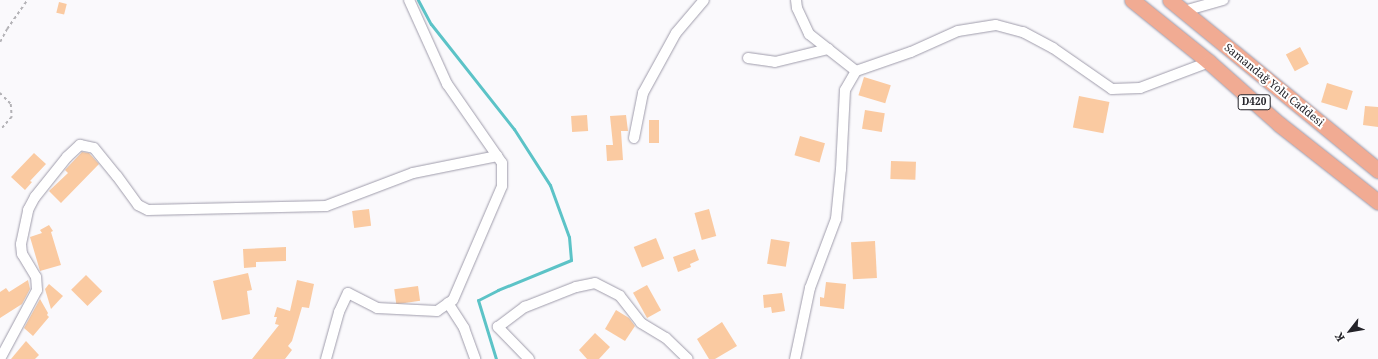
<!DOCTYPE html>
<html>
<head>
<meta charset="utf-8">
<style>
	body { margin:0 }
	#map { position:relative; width:1378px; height:359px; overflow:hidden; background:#faf9fc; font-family:"Noto Serif",serif }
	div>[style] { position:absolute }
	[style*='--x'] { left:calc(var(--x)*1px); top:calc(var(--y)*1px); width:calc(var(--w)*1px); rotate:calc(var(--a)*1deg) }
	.stream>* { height:3px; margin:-1.5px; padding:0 1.5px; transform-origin:1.5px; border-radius:1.5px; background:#5cc3c7 }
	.building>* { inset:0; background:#facaa1; transform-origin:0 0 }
	.path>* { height:1.5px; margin-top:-0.75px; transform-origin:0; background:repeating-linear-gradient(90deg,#b3b2b6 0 3px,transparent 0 6px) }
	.roads { filter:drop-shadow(0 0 1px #9f9cab) drop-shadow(0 0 1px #9f9cab) }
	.minor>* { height:10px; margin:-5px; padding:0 5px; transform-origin:5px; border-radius:5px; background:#fff }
	.highway>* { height:15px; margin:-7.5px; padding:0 7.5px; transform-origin:7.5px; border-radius:7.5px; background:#f1ab93 }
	span { translate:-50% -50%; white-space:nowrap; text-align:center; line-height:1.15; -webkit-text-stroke:4px #fff; paint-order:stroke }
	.shield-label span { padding:1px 3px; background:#fff; border:1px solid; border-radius:3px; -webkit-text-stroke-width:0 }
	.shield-label { font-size:10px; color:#242329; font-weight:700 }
	.street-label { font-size:11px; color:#242329 }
	.north { position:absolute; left:1330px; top:311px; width:40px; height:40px; -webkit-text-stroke:3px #fff; paint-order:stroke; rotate:239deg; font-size:11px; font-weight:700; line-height:16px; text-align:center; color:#242329 }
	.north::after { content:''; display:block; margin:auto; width:14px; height:18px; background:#242329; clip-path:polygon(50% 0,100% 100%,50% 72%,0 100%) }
</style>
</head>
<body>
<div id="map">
	<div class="stream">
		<i style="--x:418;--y:0;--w:27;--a:62"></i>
		<i style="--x:431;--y:24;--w:134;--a:51.7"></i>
		<i style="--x:514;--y:129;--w:67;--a:57.3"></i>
		<i style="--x:550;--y:185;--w:55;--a:69.9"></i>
		<i style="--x:569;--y:237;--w:23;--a:85"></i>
		<i style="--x:571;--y:260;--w:79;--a:157.7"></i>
		<i style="--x:498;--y:290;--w:22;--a:153"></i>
		<i style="--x:478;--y:300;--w:62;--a:73"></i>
	</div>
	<div class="building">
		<i style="left:59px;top:2px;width:8px;height:11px;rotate:14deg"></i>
		<i style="left:1300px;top:47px;width:19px;height:16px;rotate:62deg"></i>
		<i style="left:864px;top:77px;width:28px;height:19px;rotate:17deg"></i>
		<i style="left:1327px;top:83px;width:27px;height:20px;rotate:17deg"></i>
		<i style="left:1079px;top:96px;width:31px;height:32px;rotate:11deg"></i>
		<i style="clip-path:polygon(1365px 106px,1378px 107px,1378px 127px,1363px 125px)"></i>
		<i style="left:865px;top:110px;width:20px;height:19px;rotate:9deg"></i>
		<i style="left:587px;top:115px;width:16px;height:16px;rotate:86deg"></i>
		<i style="clip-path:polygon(626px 115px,628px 131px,621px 131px,623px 160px,607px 161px,606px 145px,613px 145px,610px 116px)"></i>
		<i style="left:649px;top:120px;width:10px;height:23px"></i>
		<i style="left:800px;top:136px;width:26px;height:20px;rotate:16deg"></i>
		<i style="clip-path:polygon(82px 152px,89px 153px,99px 164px,61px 203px,49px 191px,68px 173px,65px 170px)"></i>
		<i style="clip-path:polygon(34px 153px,46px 164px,30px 181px,32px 182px,25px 190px,11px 177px)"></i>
		<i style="left:891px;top:161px;width:25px;height:18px;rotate:2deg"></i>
		<i style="left:369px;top:209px;width:17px;height:17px;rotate:83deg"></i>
		<i style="left:709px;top:209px;width:28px;height:15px;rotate:75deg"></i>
		<i style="clip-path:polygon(49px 225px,53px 231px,51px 232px,61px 265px,40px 271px,30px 237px,42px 233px,40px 230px)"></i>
		<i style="left:656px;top:238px;width:22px;height:24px;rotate:68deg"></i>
		<i style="left:771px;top:239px;width:19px;height:25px;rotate:9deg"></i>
		<i style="left:875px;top:241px;width:37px;height:24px;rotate:87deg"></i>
		<i style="clip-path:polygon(286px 247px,286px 261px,256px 262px,256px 267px,244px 268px,243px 249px)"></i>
		<i style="clip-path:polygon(695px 249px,699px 260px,690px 264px,691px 267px,678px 272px,673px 257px)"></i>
		<i style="clip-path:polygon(248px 273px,252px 290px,247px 291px,250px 314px,222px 320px,213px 281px)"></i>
		<i style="left:86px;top:275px;width:23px;height:21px;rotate:45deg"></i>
		<i style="clip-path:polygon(28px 280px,30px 289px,22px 304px,0 318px,0 292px,6px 288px,9px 292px)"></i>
		<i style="clip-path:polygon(297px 280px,314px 284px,309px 308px,302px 307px,292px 341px,288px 346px,292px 350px,285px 359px,252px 359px,279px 325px,275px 324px,277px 317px,274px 317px,277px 307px,290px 311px)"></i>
		<i style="clip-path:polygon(826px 282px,846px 284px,844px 309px,820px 306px,820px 297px,824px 298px)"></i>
		<i style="clip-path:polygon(49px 284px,63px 296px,51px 309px,45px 289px)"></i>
		<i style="left:647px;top:285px;width:29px;height:16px;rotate:61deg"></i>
		<i style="left:418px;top:286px;width:15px;height:24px;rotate:82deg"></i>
		<i style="clip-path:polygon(782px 293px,785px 311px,772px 313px,771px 307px,764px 308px,763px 295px)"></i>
		<i style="clip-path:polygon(40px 299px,48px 313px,47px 315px,49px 317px,33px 336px,24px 328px)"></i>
		<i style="clip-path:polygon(616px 310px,629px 318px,635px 326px,625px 341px,605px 329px)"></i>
		<i style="clip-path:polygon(722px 322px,737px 346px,715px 359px,709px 359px,697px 339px)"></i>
		<i style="clip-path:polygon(595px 333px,610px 347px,599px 359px,587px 359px,579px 350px)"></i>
		<i style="clip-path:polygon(26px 341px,39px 355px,35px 359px,11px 359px)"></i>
	</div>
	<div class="path">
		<i style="--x:0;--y:42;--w:15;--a:-62"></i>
		<i style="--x:7;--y:29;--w:35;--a:-55"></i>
		<i style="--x:0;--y:93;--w:16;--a:45"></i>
		<i style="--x:11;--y:104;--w:13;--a:86"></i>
		<i style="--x:12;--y:117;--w:18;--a:131"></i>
	</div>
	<div class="roads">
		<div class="minor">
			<i style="--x:796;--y:0;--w:8;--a:83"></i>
			<i style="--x:797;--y:8;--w:29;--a:65"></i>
			<i style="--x:809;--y:34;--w:60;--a:38.2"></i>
			<i style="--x:1184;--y:11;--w:41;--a:-15.8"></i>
			<i style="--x:748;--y:58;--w:27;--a:8"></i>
			<i style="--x:775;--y:62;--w:55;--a:-13.8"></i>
			<i style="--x:634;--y:138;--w:46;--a:-78.7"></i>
			<i style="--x:643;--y:93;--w:68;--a:-61.2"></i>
			<i style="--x:676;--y:33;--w:43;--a:-49.7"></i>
			<i style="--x:448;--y:303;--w:30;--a:57"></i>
			<i style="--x:464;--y:328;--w:33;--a:70"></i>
			<i style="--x:0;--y:359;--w:78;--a:-61.8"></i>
			<i style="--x:37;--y:290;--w:13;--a:-94"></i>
			<i style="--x:36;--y:277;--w:27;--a:-121"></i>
			<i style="--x:22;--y:254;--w:10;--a:-96"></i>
			<i style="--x:21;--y:244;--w:35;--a:-78"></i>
			<i style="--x:28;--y:210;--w:15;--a:-62"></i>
			<i style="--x:35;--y:197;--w:51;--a:-51.3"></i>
			<i style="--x:67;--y:157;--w:18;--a:-43"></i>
			<i style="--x:80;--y:145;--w:14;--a:12"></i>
			<i style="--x:94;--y:148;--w:36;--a:51"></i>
			<i style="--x:117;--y:176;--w:36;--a:54"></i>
			<i style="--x:138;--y:205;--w:11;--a:27"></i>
			<i style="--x:148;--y:210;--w:178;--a:-1.3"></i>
			<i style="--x:326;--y:206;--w:93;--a:-20.8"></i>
			<i style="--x:413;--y:173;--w:86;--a:-11.4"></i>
			<i style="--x:326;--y:359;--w:49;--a:-74.5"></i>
			<i style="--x:339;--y:312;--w:21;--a:-65"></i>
			<i style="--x:348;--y:293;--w:33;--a:27"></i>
			<i style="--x:377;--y:308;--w:60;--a:2.9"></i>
			<i style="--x:437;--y:311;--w:19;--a:-35"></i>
			<i style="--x:453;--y:300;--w:124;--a:-66.7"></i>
			<i style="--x:502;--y:186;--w:23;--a:-90"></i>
			<i style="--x:502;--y:163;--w:96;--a:-124.8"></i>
			<i style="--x:447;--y:84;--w:92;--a:-114.3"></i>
			<i style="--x:529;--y:359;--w:45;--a:-134.1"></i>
			<i style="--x:498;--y:327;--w:34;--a:-37"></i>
			<i style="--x:525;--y:307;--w:55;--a:-21.4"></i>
			<i style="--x:576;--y:287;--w:19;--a:-12"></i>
			<i style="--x:595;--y:283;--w:28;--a:27"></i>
			<i style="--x:620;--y:296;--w:34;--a:52"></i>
			<i style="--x:641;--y:323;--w:29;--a:31"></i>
			<i style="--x:666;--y:338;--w:30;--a:44"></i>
			<i style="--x:795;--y:359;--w:73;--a:-78.1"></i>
			<i style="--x:810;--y:288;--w:74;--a:-69.4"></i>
			<i style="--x:836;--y:219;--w:50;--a:-84.3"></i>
			<i style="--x:841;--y:169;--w:79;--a:-87.1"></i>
			<i style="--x:845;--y:90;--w:22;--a:-60"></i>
			<i style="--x:856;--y:71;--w:58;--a:-19.1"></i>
			<i style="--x:911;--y:52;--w:51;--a:-24.1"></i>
			<i style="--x:958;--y:31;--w:38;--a:-9"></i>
			<i style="--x:996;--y:25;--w:28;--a:15"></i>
			<i style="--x:1023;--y:32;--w:34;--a:28"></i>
			<i style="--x:1053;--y:48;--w:72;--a:34.8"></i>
			<i style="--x:1112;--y:89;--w:28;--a:-2"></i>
			<i style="--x:1140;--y:88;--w:74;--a:-20.6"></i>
		</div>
		<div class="highway">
			<i style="--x:1132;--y:0;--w:99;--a:38.8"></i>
			<i style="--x:1209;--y:62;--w:94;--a:41.5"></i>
			<i style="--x:1279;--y:124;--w:126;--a:38.2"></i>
			<i style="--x:1170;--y:0;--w:269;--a:39.3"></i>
		</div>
	</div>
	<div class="shield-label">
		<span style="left:1254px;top:102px">D420</span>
	</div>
	<div class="street-label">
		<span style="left:1274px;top:85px;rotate:39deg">Samandağ Yolu Caddesi</span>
	</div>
	<div class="north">K</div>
</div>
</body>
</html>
